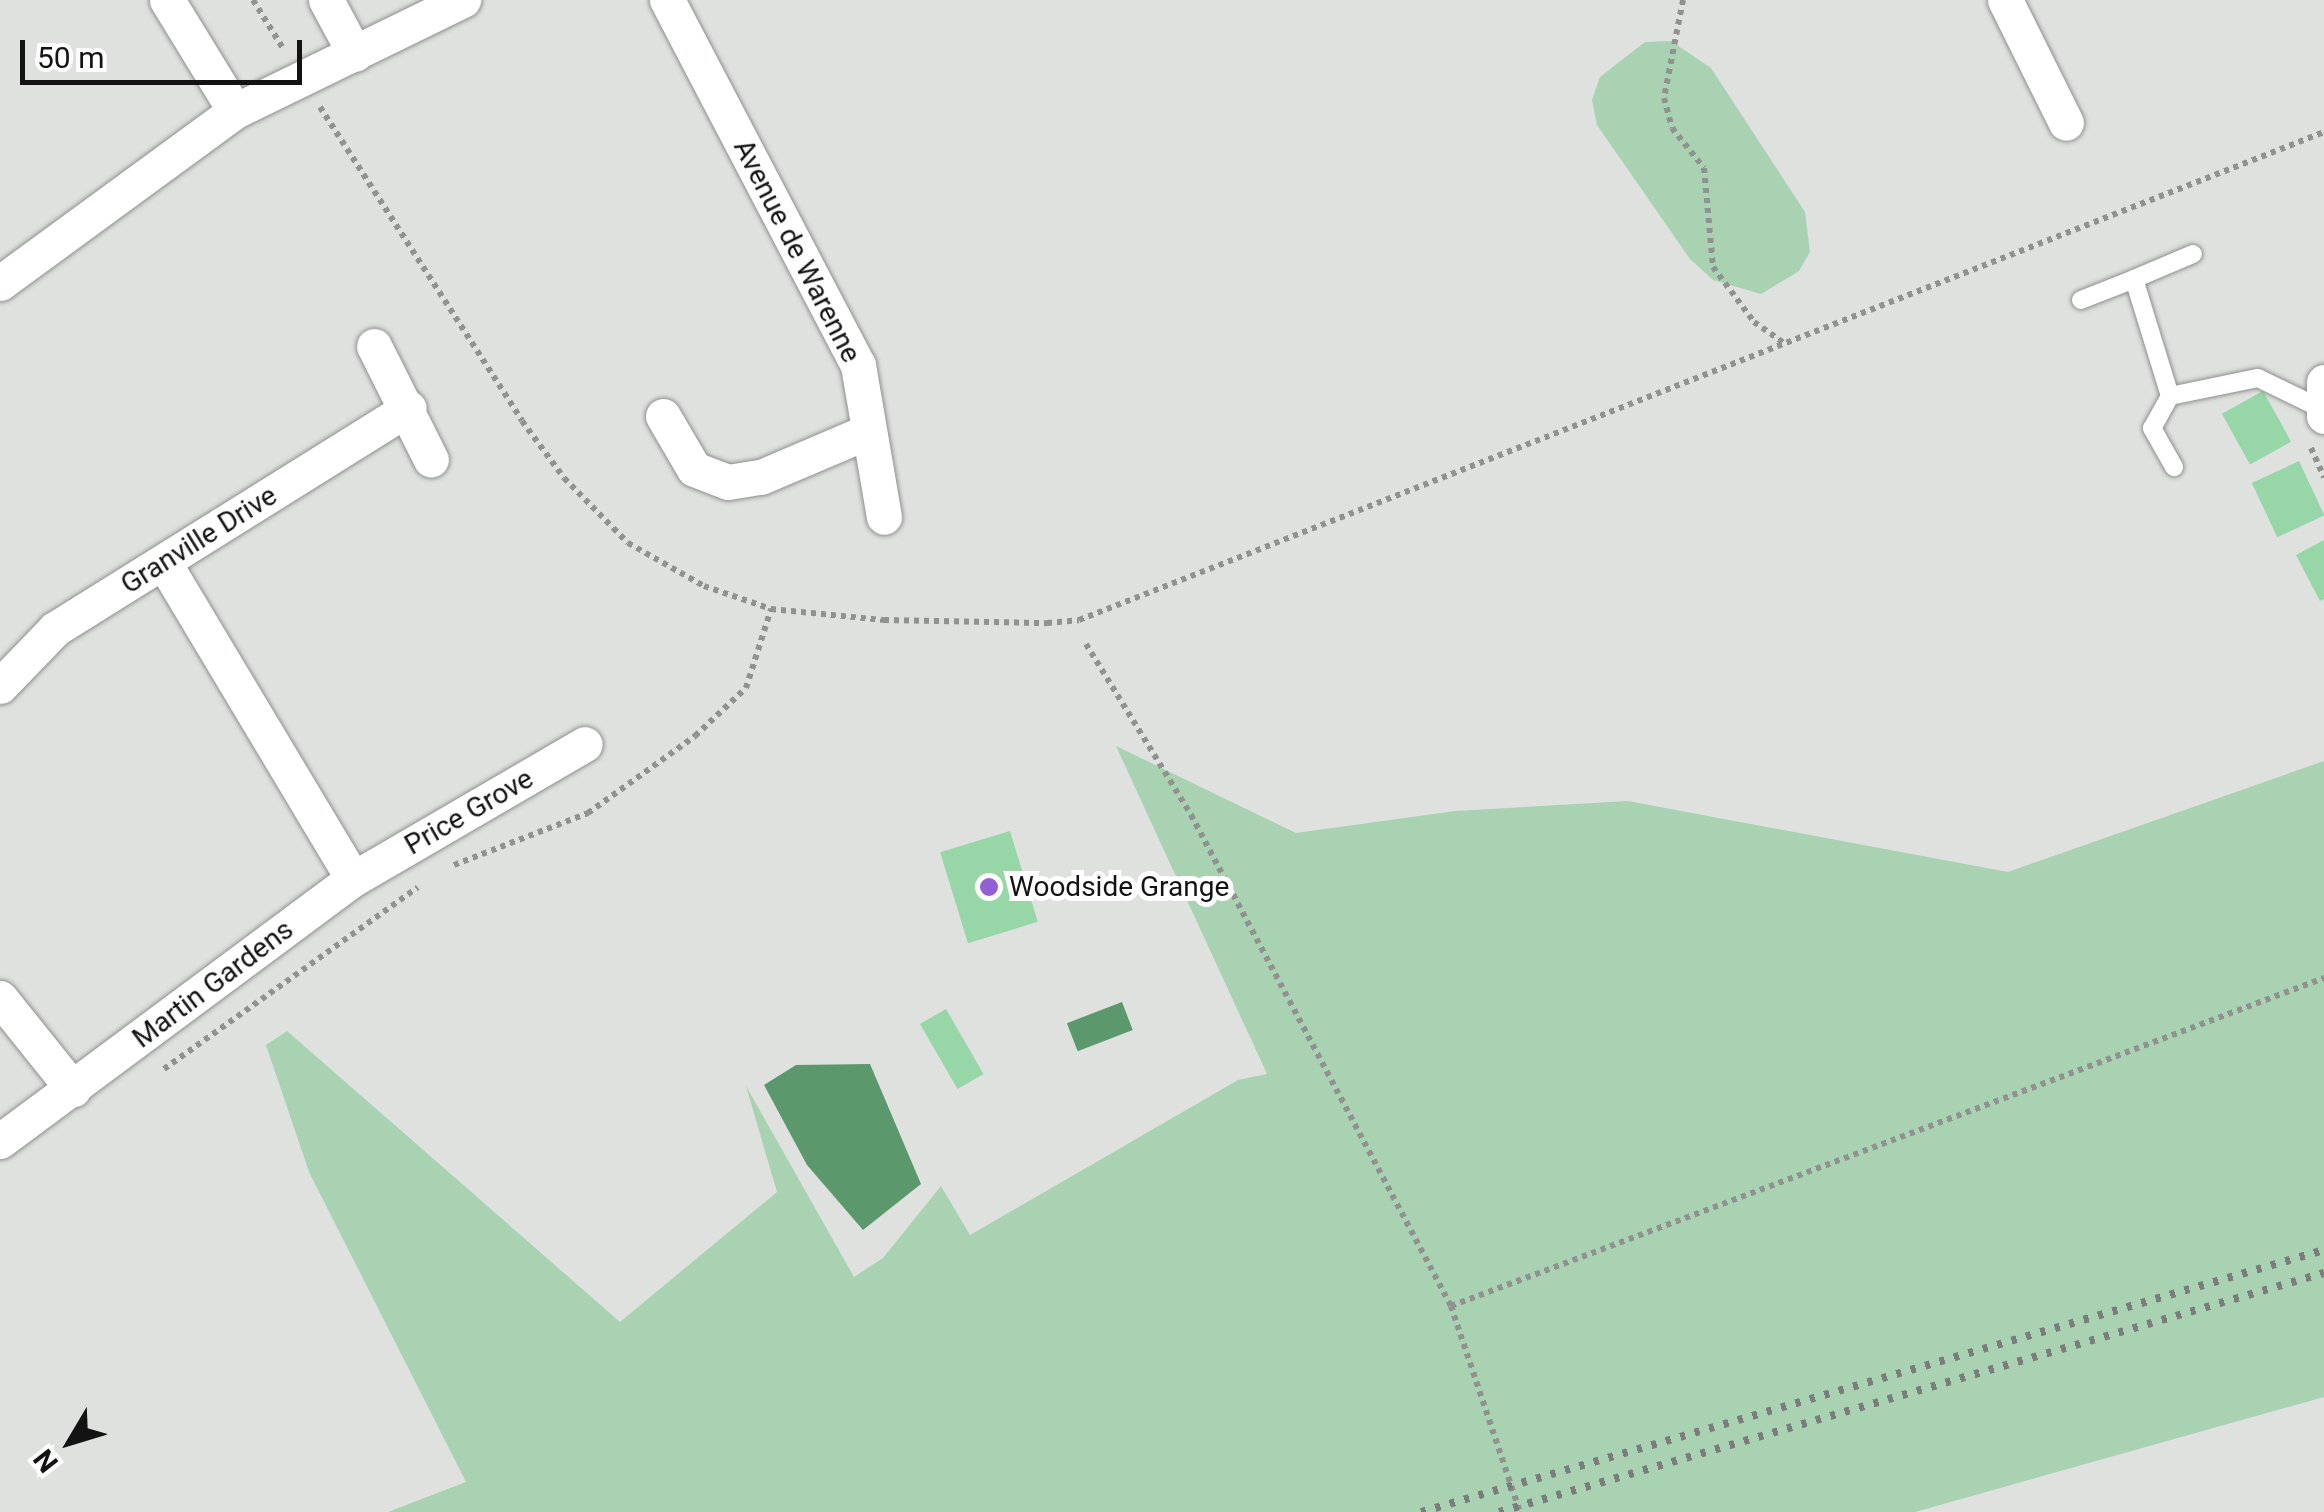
<!DOCTYPE html>
<html>
<head>
<meta charset="utf-8">
<style>
	body { margin:0 }
	#map { position:relative; width:2324px; height:1512px; overflow:hidden; background:#dee1de; font-family:Roboto,sans-serif }
	div>[style] { position:absolute }
	[style*='--x'] { left:calc(var(--x)*1px); top:calc(var(--y)*1px); width:calc(var(--w)*1px); rotate:calc(var(--a)*1deg) }
	.green>* { inset:0; background:#a8d2b2 }
	.water>* { inset:0; background:#5b996d; transform-origin:0 0 }
	.building>* { inset:0; background:#96d6a7; transform-origin:0 0 }
	.path>* { height:6px; margin-top:-3px; transform-origin:0; background:repeating-linear-gradient(90deg,#909290 0 5px,transparent 0 10px) }
	.roads { filter:drop-shadow(0 0 2px #8e908e) drop-shadow(0 0 2px #8e908e) }
	.lane>* { height:18px; margin:-9px; padding:0 9px; transform-origin:9px; border-radius:9px; background:#fff }
	.street>* { height:35px; margin:-17.5px; padding:0 17.5px; transform-origin:17.5px; border-radius:17.5px; background:#fff }
	.rail>* { height:8px; margin-top:-4px; transform-origin:0; background:repeating-linear-gradient(90deg,#7b7d7b 0 5px,transparent 0 15px) }
	.dots>* { width:28px; height:28px; translate:-50% -50%; box-sizing:border-box; border:5px solid #fff; border-radius:50% }
	span { translate:-50% -50%; white-space:nowrap; text-align:center; line-height:1.15; -webkit-text-stroke:10px #fff; paint-order:stroke }
	.street-label { font-size:28px; color:#121312 }
	.poi-label { font-size:28px; color:#121312 }
	.left { translate:0 -50%; text-align:left }
	.north { position:absolute; left:20px; top:1392px; width:100px; height:100px; -webkit-text-stroke:8px #fff; paint-order:stroke; rotate:232deg; font-size:28px; font-weight:700; line-height:40px; text-align:center; color:#121312 }
	.north::after { content:''; display:block; margin:auto; width:35px; height:45px; background:#121312; clip-path:polygon(50% 0,100% 100%,50% 72%,0 100%) }
	.scale { position:absolute; left:20px; top:40px; width:282px; height:45px; box-sizing:border-box; border:5px solid #121312; border-top:0; padding-left:12px; font-size:30px; line-height:35px; white-space:nowrap; color:#121312; -webkit-text-stroke:8px #fff; paint-order:stroke }
</style>
</head>
<body>
<div id="map">
	<div class="green">
		<i style="clip-path:polygon(1671px 41px,1711px 68px,1805px 212px,1810px 252px,1799px 271px,1761px 294px,1713px 280px,1690px 259px,1597px 125px,1592px 100px,1600px 77px,1645px 42px)"></i>
		<i style="clip-path:polygon(1116px 746px,1296px 833px,1455px 811px,1628px 801px,2008px 872px,2324px 761px,2324px 1397px,1915px 1512px,388px 1512px,466px 1482px,309px 1172px,266px 1045px,287px 1031px,620px 1322px,777px 1192px,746px 1086px,854px 1277px,883px 1258px,941px 1186px,970px 1235px,1238px 1080px,1267px 1074px)"></i>
	</div>
	<div class="water">
		<i style="left:1122px;top:1002px;width:30px;height:59px;rotate:69deg"></i>
		<i style="clip-path:polygon(870px 1064px,921px 1184px,863px 1230px,807px 1165px,764px 1085px,796px 1065px)"></i>
	</div>
	<div class="building">
		<i style="left:2263px;top:391px;width:58px;height:47px;rotate:61deg"></i>
		<i style="left:2299px;top:461px;width:60px;height:52px;rotate:65deg"></i>
		<i style="clip-path:polygon(2324px 540px,2324px 599px,2320px 601px,2296px 555px)"></i>
		<i style="left:1010px;top:831px;width:95px;height:73px;rotate:73deg"></i>
		<i style="left:946px;top:1009px;width:75px;height:30px;rotate:60deg"></i>
	</div>
	<div class="path">
		<i style="--x:253;--y:0;--w:59;--a:58.2"></i>
		<i style="--x:1683;--y:0;--w:100;--a:101"></i>
		<i style="--x:1664;--y:98;--w:31;--a:75"></i>
		<i style="--x:1672;--y:128;--w:51;--a:51.3"></i>
		<i style="--x:1704;--y:168;--w:99;--a:84.8"></i>
		<i style="--x:1713;--y:267;--w:69;--a:53.3"></i>
		<i style="--x:1754;--y:322;--w:37;--a:35"></i>
		<i style="--x:320;--y:107;--w:373;--a:57.2"></i>
		<i style="--x:522;--y:421;--w:71;--a:53.6"></i>
		<i style="--x:564;--y:478;--w:91;--a:45.4"></i>
		<i style="--x:628;--y:543;--w:87;--a:29.5"></i>
		<i style="--x:704;--y:586;--w:71;--a:18.9"></i>
		<i style="--x:771;--y:609;--w:114;--a:5.6"></i>
		<i style="--x:884;--y:620;--w:163;--a:1.1"></i>
		<i style="--x:1047;--y:623;--w:32;--a:-5"></i>
		<i style="--x:1079;--y:620;--w:1337;--a:-21.4"></i>
		<i style="--x:2311;--y:448;--w:32;--a:66"></i>
		<i style="--x:1086;--y:644;--w:201;--a:58.4"></i>
		<i style="--x:1191;--y:815;--w:556;--a:62.1"></i>
		<i style="--x:1451;--y:1306;--w:217;--a:71.5"></i>
		<i style="--x:454;--y:865;--w:144;--a:-21.2"></i>
		<i style="--x:588;--y:813;--w:132;--a:-35.7"></i>
		<i style="--x:695;--y:736;--w:70;--a:-43.3"></i>
		<i style="--x:746;--y:688;--w:83;--a:-72.4"></i>
		<i style="--x:164;--y:1069;--w:312;--a:-35.6"></i>
		<i style="--x:1451;--y:1306;--w:933;--a:-20.59"></i>
	</div>
	<div class="roads">
		<div class="lane">
			<i style="--x:2134;--y:279;--w:64;--a:-23"></i>
			<i style="--x:2081;--y:300;--w:57;--a:-21.6"></i>
			<i style="--x:2134;--y:279;--w:122;--a:72.9"></i>
			<i style="--x:2170;--y:396;--w:90;--a:-11.6"></i>
			<i style="--x:2258;--y:378;--w:69;--a:25.8"></i>
			<i style="--x:2170;--y:396;--w:37;--a:119"></i>
			<i style="--x:2152;--y:428;--w:45;--a:60.6"></i>
		</div>
		<div class="street">
			<i style="--x:167;--y:0;--w:130;--a:58.5"></i>
			<i style="--x:326;--y:0;--w:61;--a:61.8"></i>
			<i style="--x:667;--y:0;--w:412;--a:62.4"></i>
			<i style="--x:858;--y:365;--w:154;--a:80.3"></i>
			<i style="--x:2005;--y:0;--w:137;--a:63.6"></i>
			<i style="--x:0;--y:283;--w:291;--a:-36.2"></i>
			<i style="--x:235;--y:111;--w:254;--a:-26"></i>
			<i style="--x:374;--y:346;--w:127;--a:63.4"></i>
			<i style="--x:2324;--y:382;--w:34;--a:90"></i>
			<i style="--x:663;--y:416;--w:61;--a:59.7"></i>
			<i style="--x:694;--y:469;--w:36;--a:21"></i>
			<i style="--x:728;--y:482;--w:33;--a:-9"></i>
			<i style="--x:761;--y:477;--w:117;--a:-23.1"></i>
			<i style="--x:164;--y:563;--w:368;--a:59.1"></i>
			<i style="--x:0;--y:686;--w:79;--a:-46"></i>
			<i style="--x:55;--y:629;--w:417;--a:-32"></i>
			<i style="--x:0;--y:998;--w:117;--a:51.3"></i>
			<i style="--x:0;--y:1141;--w:440;--a:-36.6"></i>
			<i style="--x:353;--y:879;--w:268;--a:-30.2"></i>
		</div>
	</div>
	<div class="rail">
		<i style="--x:1421;--y:1512;--w:940;--a:-16.18"></i>
		<i style="--x:1499;--y:1512;--w:859;--a:-16.16"></i>
	</div>
	<div class="dots">
		<i style="left:989px;top:887px;background:#945ed6"></i>
	</div>
	<div class="street-label">
		<span style="left:797px;top:251px;rotate:63deg">Avenue de Warenne</span>
		<span style="left:199px;top:540px;rotate:-32deg">Granville Drive</span>
		<span style="left:469px;top:812px;rotate:-30deg">Price Grove</span>
		<span style="left:213px;top:984px;rotate:-37deg">Martin Gardens</span>
	</div>
	<div class="poi-label">
		<span class="left" style="left:1009px;top:887px">Woodside Grange</span>
	</div>
	<div class="north">N</div>
	<div class="scale">50 m</div>
</div>
</body>
</html>
